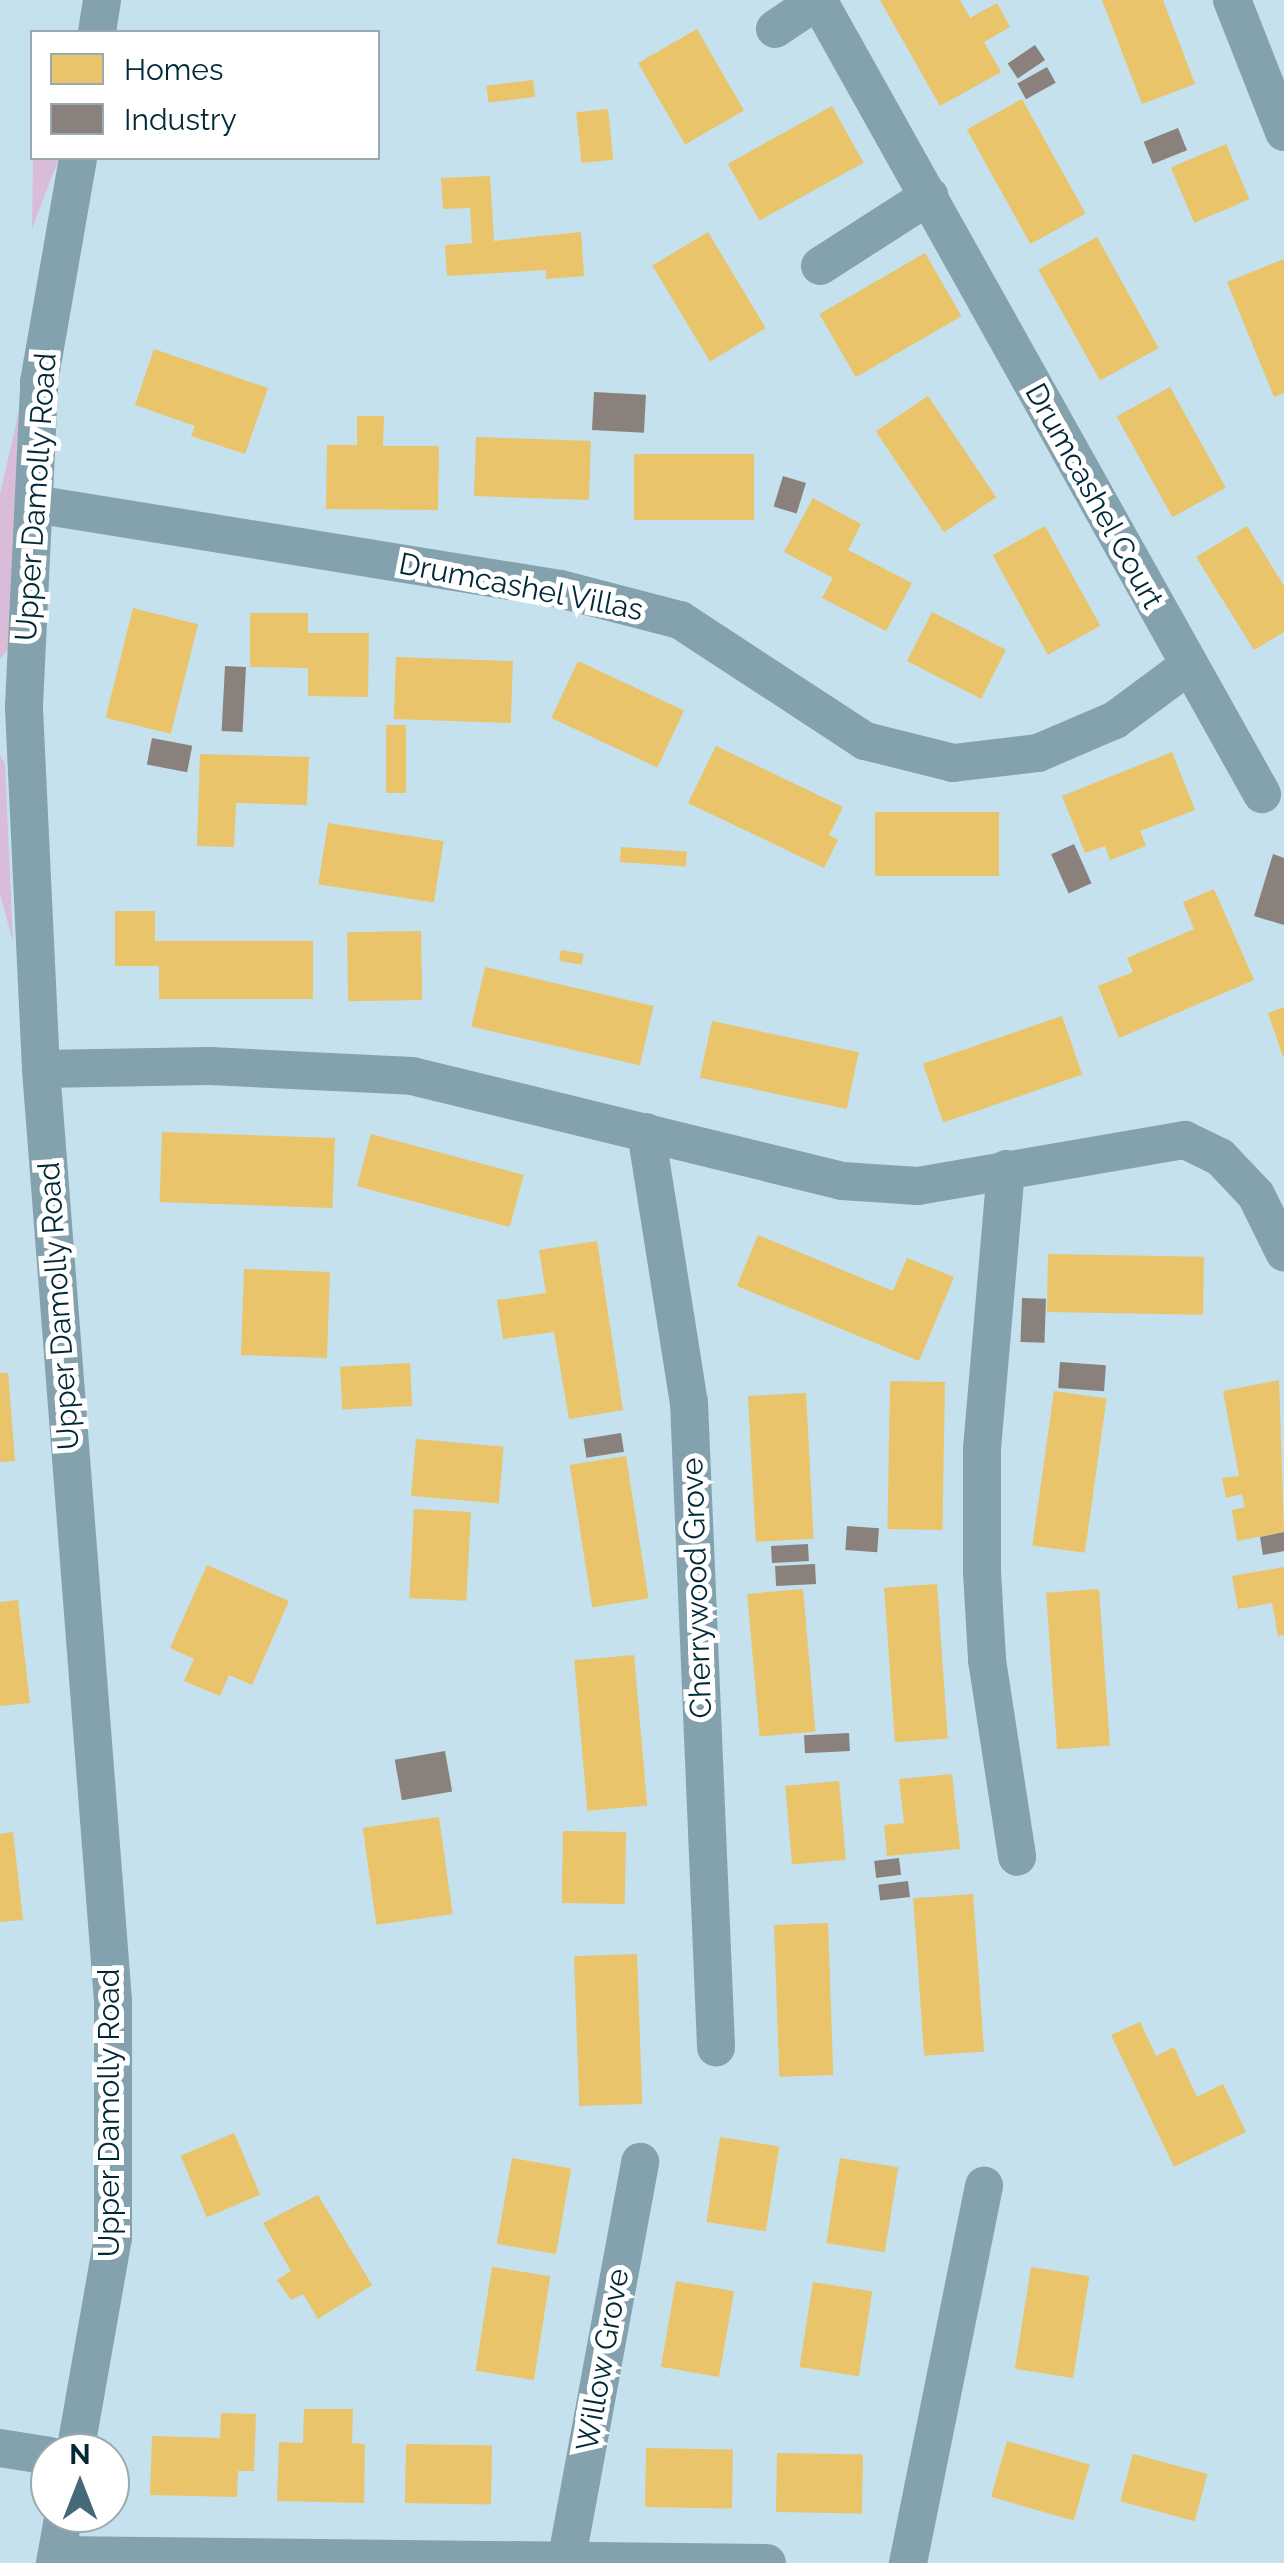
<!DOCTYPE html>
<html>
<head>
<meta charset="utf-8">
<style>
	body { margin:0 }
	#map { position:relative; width:1284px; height:2563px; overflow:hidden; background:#c4e1ed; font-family:Raleway,sans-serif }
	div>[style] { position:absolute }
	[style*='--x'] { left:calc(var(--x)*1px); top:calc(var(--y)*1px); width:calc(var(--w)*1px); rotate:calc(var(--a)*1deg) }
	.green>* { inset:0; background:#d9bdd8 }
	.homes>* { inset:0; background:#e9c46a; transform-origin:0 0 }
	.industry>* { inset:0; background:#8a817c; transform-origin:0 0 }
	.street>* { height:38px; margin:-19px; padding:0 19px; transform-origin:19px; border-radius:19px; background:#84a2ae }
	span { translate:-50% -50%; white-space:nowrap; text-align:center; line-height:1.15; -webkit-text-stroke:10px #fff; paint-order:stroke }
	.street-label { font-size:30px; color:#002837 }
	.legend { position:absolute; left:30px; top:30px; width:350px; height:130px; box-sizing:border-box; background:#fff; border:2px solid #99a9af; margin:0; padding:12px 18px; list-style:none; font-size:30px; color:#002837 }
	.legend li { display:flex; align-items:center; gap:20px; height:50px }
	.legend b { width:50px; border:2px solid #99a9af }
	.north { position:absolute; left:30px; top:2433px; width:100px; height:100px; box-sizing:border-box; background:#fff; border:2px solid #99a9af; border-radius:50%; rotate:0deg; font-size:28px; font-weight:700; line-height:40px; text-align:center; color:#002837 }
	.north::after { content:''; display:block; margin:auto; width:35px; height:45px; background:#456977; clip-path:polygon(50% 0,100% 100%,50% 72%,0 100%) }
</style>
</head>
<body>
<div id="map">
	<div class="green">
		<i style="clip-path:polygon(33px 158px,59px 158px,32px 229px)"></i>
		<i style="clip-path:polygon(19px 411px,11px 646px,0 659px,0 494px)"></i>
		<i style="clip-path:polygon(0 755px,5px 764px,13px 942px,0 894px)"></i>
	</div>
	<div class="homes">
		<i style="clip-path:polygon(880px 0,960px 0,970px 18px,997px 3px,1010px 27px,984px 42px,1001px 72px,940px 106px)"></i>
		<i style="clip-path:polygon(1102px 0,1163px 0,1195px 84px,1142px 104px)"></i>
		<i style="left:697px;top:29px;width:94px;height:68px;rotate:60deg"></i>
		<i style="left:533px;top:80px;width:17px;height:47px;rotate:83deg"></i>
		<i style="left:1022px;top:99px;width:131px;height:63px;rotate:61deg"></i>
		<i style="left:832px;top:106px;width:65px;height:119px;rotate:61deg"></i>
		<i style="left:608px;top:109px;width:51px;height:32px;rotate:84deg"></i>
		<i style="left:1226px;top:144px;width:60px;height:60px;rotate:67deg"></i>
		<i style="clip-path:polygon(490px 176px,494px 241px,581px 232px,584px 276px,546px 279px,546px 270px,447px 276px,445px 245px,472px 243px,470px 208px,443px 209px,441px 178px)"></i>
		<i style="left:708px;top:232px;width:112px;height:65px;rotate:59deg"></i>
		<i style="left:1097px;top:237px;width:127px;height:67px;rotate:61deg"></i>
		<i style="left:925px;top:253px;width:73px;height:122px;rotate:60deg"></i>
		<i style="clip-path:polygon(1284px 259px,1284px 393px,1274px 397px,1227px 282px)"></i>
		<i style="clip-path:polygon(154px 349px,268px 388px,245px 454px,191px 436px,195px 426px,135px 405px)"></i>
		<i style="left:1170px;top:387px;width:115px;height:61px;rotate:61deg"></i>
		<i style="left:928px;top:396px;width:122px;height:63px;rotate:56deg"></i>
		<i style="clip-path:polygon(357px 416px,384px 416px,383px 446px,439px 446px,438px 510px,326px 509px,327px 445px,357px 445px)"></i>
		<i style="left:476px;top:437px;width:115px;height:59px;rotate:2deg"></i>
		<i style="left:754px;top:454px;width:66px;height:120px;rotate:90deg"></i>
		<i style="clip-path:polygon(813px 498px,861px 524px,848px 550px,912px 583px,886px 631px,822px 598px,833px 578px,784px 552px)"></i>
		<i style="left:1045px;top:526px;width:114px;height:60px;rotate:61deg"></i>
		<i style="clip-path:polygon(1247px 526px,1284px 586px,1284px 632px,1254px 650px,1196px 557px)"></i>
		<i style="left:133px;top:608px;width:67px;height:113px;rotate:14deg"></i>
		<i style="left:932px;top:612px;width:83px;height:55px;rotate:27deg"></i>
		<i style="clip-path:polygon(250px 613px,308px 613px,308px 633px,369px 633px,368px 697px,308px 696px,308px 668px,250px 667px)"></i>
		<i style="left:396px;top:657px;width:117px;height:62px;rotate:2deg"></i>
		<i style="left:578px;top:661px;width:117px;height:63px;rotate:25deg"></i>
		<i style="left:386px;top:725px;width:20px;height:68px"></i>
		<i style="clip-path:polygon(716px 746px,843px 807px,829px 835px,838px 840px,824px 868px,688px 803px)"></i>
		<i style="clip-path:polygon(1172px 752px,1195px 810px,1140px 831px,1146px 846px,1110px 860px,1105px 846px,1085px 853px,1062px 796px)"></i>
		<i style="clip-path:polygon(200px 754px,309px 757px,307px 805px,236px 803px,234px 847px,197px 846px)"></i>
		<i style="left:875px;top:812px;width:124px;height:64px"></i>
		<i style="left:328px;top:823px;width:117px;height:62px;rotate:9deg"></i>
		<i style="left:621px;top:847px;width:66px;height:15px;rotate:4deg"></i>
		<i style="clip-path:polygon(1214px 889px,1254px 980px,1119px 1038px,1098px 986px,1133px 972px,1127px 958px,1194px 929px,1183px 902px)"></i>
		<i style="clip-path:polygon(115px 911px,155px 911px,155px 941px,313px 941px,313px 999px,159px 999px,159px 966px,115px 966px)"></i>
		<i style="left:421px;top:931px;width:69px;height:74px;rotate:89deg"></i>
		<i style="left:561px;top:950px;width:23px;height:11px;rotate:10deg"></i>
		<i style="left:485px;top:967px;width:173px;height:61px;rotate:13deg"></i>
		<i style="clip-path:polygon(1284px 1007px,1284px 1057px,1283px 1057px,1268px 1013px)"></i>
		<i style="left:1062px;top:1016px;width:62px;height:147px;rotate:71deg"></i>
		<i style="left:712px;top:1021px;width:150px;height:58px;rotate:12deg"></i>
		<i style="left:162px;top:1132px;width:173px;height:70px;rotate:2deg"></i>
		<i style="left:371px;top:1134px;width:158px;height:54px;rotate:15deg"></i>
		<i style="clip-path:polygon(758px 1235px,893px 1291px,907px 1258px,954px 1277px,919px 1361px,737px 1286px)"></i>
		<i style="clip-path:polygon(597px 1241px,623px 1410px,569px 1419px,554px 1332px,503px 1339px,497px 1300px,546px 1293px,539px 1250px)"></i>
		<i style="left:1048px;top:1254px;width:156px;height:58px;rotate:1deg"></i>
		<i style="left:244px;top:1269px;width:86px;height:86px;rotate:2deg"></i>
		<i style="left:410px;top:1363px;width:43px;height:70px;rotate:87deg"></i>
		<i style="clip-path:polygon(0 1373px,8px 1373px,15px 1461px,0 1462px)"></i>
		<i style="clip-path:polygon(1279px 1380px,1284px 1532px,1237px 1541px,1232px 1510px,1245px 1507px,1242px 1494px,1226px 1498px,1222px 1478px,1239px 1476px,1223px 1391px)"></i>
		<i style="left:890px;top:1381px;width:55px;height:148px;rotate:1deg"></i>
		<i style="left:1054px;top:1391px;width:53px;height:156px;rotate:8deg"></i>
		<i style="left:806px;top:1393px;width:146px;height:58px;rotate:87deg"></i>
		<i style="left:416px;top:1439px;width:88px;height:57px;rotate:5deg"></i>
		<i style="left:626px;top:1456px;width:144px;height:57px;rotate:81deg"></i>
		<i style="left:414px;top:1509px;width:57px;height:89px;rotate:3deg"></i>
		<i style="clip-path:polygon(207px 1565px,289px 1601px,252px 1685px,229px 1675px,220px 1696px,184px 1681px,194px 1659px,170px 1648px)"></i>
		<i style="clip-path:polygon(1284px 1567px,1284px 1635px,1278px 1636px,1272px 1603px,1238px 1609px,1232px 1576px)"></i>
		<i style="left:937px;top:1584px;width:155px;height:53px;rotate:86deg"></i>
		<i style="left:803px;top:1589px;width:143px;height:56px;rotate:85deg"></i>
		<i style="left:1099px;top:1589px;width:157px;height:53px;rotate:86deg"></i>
		<i style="clip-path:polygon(18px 1600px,30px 1703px,0 1706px,0 1602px)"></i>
		<i style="left:634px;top:1655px;width:151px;height:60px;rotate:85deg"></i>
		<i style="clip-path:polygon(952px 1774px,960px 1849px,887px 1856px,884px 1825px,904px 1823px,899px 1779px)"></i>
		<i style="left:839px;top:1781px;width:79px;height:54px;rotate:85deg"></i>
		<i style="left:439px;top:1817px;width:98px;height:77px;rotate:82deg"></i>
		<i style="left:563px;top:1831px;width:63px;height:72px;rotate:1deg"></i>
		<i style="clip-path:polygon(13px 1832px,23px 1920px,0 1922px,0 1834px)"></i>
		<i style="left:973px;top:1894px;width:158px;height:60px;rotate:86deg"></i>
		<i style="left:828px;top:1923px;width:152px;height:54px;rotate:88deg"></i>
		<i style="left:637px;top:1954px;width:150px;height:63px;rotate:88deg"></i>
		<i style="clip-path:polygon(1140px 2022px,1156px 2056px,1174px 2047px,1197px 2097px,1223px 2084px,1246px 2132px,1174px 2167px,1111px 2035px)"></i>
		<i style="left:234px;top:2133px;width:67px;height:58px;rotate:67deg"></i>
		<i style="left:720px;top:2137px;width:60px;height:86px;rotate:9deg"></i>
		<i style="left:512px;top:2158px;width:60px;height:87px;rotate:10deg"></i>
		<i style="left:840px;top:2158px;width:59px;height:86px;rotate:9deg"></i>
		<i style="clip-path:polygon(318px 2195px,372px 2285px,318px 2319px,303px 2294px,291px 2300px,277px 2280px,291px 2271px,263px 2223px)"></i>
		<i style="left:492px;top:2267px;width:59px;height:105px;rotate:9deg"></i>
		<i style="left:1031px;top:2267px;width:59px;height:103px;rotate:9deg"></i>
		<i style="left:676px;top:2281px;width:59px;height:87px;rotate:10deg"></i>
		<i style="left:813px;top:2282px;width:60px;height:86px;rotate:9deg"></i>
		<i style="clip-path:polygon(304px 2409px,353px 2409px,352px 2443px,365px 2444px,364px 2503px,277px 2501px,279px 2442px,303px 2443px)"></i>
		<i style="clip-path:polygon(221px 2413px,256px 2414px,254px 2471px,238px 2471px,237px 2497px,150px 2495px,152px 2436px,220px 2438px)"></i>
		<i style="left:1007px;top:2441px;width:86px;height:58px;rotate:16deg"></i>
		<i style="left:406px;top:2444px;width:86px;height:59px;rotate:1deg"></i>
		<i style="left:646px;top:2448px;width:87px;height:59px;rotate:1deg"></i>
		<i style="left:777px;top:2453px;width:86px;height:59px;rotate:1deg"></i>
		<i style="left:1133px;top:2454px;width:77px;height:49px;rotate:15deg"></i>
	</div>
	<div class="industry">
		<i style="left:1035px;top:45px;width:18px;height:33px;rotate:56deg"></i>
		<i style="left:1047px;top:67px;width:18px;height:34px;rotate:61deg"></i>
		<i style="left:1178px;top:128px;width:24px;height:37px;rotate:68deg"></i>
		<i style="left:594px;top:392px;width:52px;height:38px;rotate:3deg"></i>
		<i style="left:783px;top:476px;width:24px;height:32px;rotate:17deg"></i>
		<i style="left:225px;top:666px;width:21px;height:65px;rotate:3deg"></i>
		<i style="left:152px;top:738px;width:41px;height:27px;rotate:11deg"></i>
		<i style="left:1074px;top:844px;width:43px;height:25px;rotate:66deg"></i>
		<i style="clip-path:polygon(1273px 854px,1284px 858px,1284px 925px,1254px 916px)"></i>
		<i style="left:1022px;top:1298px;width:24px;height:44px;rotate:2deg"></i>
		<i style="left:1060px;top:1362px;width:46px;height:26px;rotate:4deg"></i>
		<i style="left:621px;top:1433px;width:19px;height:38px;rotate:81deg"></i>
		<i style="left:847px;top:1526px;width:32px;height:24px;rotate:4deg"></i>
		<i style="clip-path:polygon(1284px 1532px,1284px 1551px,1263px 1555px,1260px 1537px)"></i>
		<i style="left:808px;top:1544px;width:17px;height:37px;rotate:87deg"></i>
		<i style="left:815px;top:1564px;width:20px;height:40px;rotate:87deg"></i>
		<i style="left:849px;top:1733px;width:18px;height:45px;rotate:87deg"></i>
		<i style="left:445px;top:1751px;width:41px;height:51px;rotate:80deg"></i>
		<i style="left:899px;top:1858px;width:17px;height:25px;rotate:83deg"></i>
		<i style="left:908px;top:1881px;width:16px;height:30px;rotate:83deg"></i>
	</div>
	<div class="street">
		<i style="--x:1232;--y:0;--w:142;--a:68.5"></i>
		<i style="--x:775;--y:29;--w:52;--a:-34"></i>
		<i style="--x:818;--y:0;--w:910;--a:60.79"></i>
		<i style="--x:97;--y:32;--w:32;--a:-81"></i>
		<i style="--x:820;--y:266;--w:130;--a:-32.7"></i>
		<i style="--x:34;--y:504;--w:533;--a:9.18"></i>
		<i style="--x:560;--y:589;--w:124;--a:14.5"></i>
		<i style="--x:680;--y:620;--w:221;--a:33.2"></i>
		<i style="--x:865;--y:741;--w:91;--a:14"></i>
		<i style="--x:953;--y:763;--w:86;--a:-6.7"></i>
		<i style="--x:1038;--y:753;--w:84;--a:-23.2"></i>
		<i style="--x:1115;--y:720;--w:91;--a:-36.5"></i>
		<i style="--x:41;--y:1069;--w:169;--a:-1"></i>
		<i style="--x:210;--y:1066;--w:202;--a:2.8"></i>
		<i style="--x:412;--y:1076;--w:443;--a:13.7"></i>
		<i style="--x:842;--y:1181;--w:76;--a:3.8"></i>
		<i style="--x:918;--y:1186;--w:271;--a:-9.8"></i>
		<i style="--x:1185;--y:1140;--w:39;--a:26"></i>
		<i style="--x:1220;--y:1157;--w:52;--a:46.5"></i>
		<i style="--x:1256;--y:1195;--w:64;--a:63.8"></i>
		<i style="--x:646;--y:1132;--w:273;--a:81"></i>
		<i style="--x:689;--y:1402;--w:646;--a:87.6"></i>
		<i style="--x:1006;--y:1169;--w:280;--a:94.9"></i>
		<i style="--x:982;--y:1448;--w:124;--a:90"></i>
		<i style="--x:982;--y:1572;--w:88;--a:86.7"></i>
		<i style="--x:987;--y:1660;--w:199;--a:81.3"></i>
		<i style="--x:0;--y:2448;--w:51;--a:9.1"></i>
		<i style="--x:75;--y:2453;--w:218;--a:-80"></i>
		<i style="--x:113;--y:2238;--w:237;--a:-90"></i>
		<i style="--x:113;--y:2001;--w:935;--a:-94.42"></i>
		<i style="--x:41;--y:1069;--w:363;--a:-92.7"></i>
		<i style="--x:24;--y:706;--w:324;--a:-87.3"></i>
		<i style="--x:39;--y:382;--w:227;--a:-80.1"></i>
		<i style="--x:57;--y:2555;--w:710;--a:0.65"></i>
		<i style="--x:567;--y:2557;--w:402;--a:-79.5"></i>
		<i style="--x:55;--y:2563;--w:51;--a:-79.8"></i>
		<i style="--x:908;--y:2563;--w:385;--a:-78.6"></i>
	</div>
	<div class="street-label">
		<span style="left:1094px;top:496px;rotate:61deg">Drumcashel Court</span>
		<span style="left:36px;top:497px;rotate:-86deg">Upper Damolly Road</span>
		<span style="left:521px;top:587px;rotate:11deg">Drumcashel Villas</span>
		<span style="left:59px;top:1306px;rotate:-94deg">Upper Damolly Road</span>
		<span style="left:697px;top:1588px;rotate:-92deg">Cherrywood Grove</span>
		<span style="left:109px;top:2113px;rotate:-90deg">Upper Damolly Road</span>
		<span style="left:603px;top:2360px;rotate:-80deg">Willow Grove</span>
	</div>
	<ul class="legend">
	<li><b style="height:28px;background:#e9c46a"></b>Homes</li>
	<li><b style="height:28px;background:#8a817c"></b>Industry</li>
	</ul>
	<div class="north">N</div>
</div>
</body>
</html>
